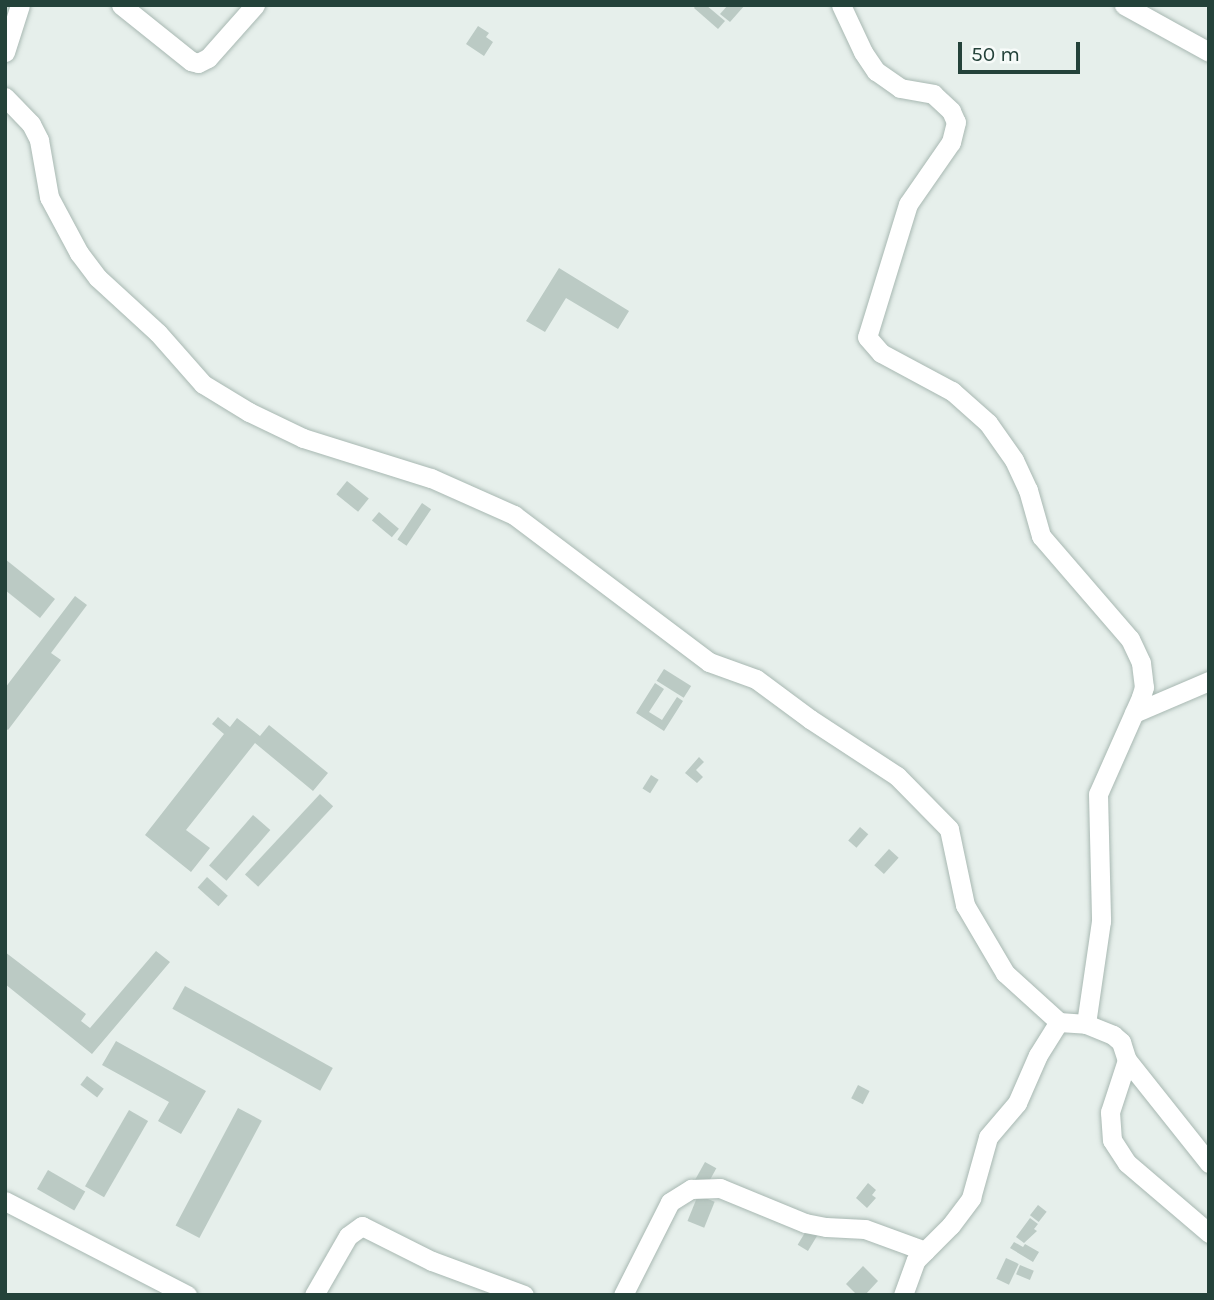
<!DOCTYPE html>
<html>
<head>
<meta charset="utf-8">
<style>
	body { margin:0 }
	#map { position:relative; width:1214px; height:1300px; overflow:hidden; background:#e6efeb; font-family:Karla,sans-serif }
	div>[style] { position:absolute }
	[style*='--x'] { left:calc(var(--x)*1px); top:calc(var(--y)*1px); width:calc(var(--w)*1px); rotate:calc(var(--a)*1deg) }
	.building>* { inset:0; background:#bbcac4; transform-origin:0 0 }
	.roads { filter:drop-shadow(0 0 2px #a8b8b2) drop-shadow(0 0 2px #a8b8b2) }
	.minor>* { height:19px; margin:-9.5px; padding:0 9.5px; transform-origin:9.5px; border-radius:9.5px; background:#fff }
	span { translate:-50% -50%; white-space:nowrap; text-align:center; line-height:1.15; -webkit-text-stroke:7px #f7fbf9; paint-order:stroke }
	.frame { position:absolute; inset:0; border:7px solid #24423a; pointer-events:none }
	.scale { position:absolute; left:958px; top:42px; width:122px; height:32px; box-sizing:border-box; border:4px solid #24423a; border-top:0; padding-left:9px; font-size:21px; line-height:24px; white-space:nowrap; color:#24423a; -webkit-text-stroke:5px #f7fbf9; paint-order:stroke }
</style>
</head>
<body>
<div id="map">
	<div class="building">
		<i style="clip-path:polygon(696px 5px,706px 5px,725px 21px,718px 29px,694px 8px)"></i>
		<i style="clip-path:polygon(728px 5px,745px 5px,730px 22px,720px 14px)"></i>
		<i style="clip-path:polygon(478px 26px,489px 33px,486px 37px,493px 42px,484px 56px,466px 44px)"></i>
		<i style="clip-path:polygon(559px 268px,629px 311px,618px 329px,566px 298px,545px 332px,526px 321px)"></i>
		<i style="left:347px;top:481px;width:28px;height:17px;rotate:39deg"></i>
		<i style="left:422px;top:503px;width:11px;height:44px;rotate:34deg"></i>
		<i style="left:379px;top:512px;width:26px;height:11px;rotate:40deg"></i>
		<i style="clip-path:polygon(5px 559px,55px 599px,40px 618px,5px 590px)"></i>
		<i style="clip-path:polygon(75px 596px,87px 605px,51px 653px,61px 660px,8px 730px,5px 728px,5px 688px)"></i>
		<i style="left:664px;top:669px;width:32px;height:14px;rotate:32deg"></i>
		<i style="clip-path:polygon(655px 683px,664px 689px,649px 712px,662px 720px,677px 697px,683px 701px,664px 731px,636px 713px)"></i>
		<i style="clip-path:polygon(218px 717px,230px 727px,237px 718px,260px 736px,269px 725px,328px 773px,313px 791px,255px 743px,186px 830px,210px 848px,191px 872px,145px 835px,224px 734px,212px 724px)"></i>
		<i style="clip-path:polygon(699px 757px,704px 762px,696px 770px,703px 777px,697px 783px,685px 773px)"></i>
		<i style="left:651px;top:775px;width:9px;height:16px;rotate:32deg"></i>
		<i style="left:320px;top:794px;width:18px;height:110px;rotate:43deg"></i>
		<i style="left:253px;top:815px;width:23px;height:67px;rotate:41deg"></i>
		<i style="left:860px;top:827px;width:11px;height:18px;rotate:41deg"></i>
		<i style="left:889px;top:849px;width:13px;height:22px;rotate:42deg"></i>
		<i style="left:207px;top:877px;width:28px;height:14px;rotate:42deg"></i>
		<i style="clip-path:polygon(156px 951px,170px 962px,92px 1054px,5px 984px,5px 952px,86px 1014px,81px 1021px,90px 1028px)"></i>
		<i style="left:185px;top:986px;width:169px;height:26px;rotate:29deg"></i>
		<i style="clip-path:polygon(116px 1041px,206px 1091px,181px 1134px,158px 1121px,169px 1102px,102px 1065px)"></i>
		<i style="left:87px;top:1076px;width:21px;height:11px;rotate:37deg"></i>
		<i style="left:858px;top:1085px;width:13px;height:15px;rotate:27deg"></i>
		<i style="left:238px;top:1108px;width:27px;height:133px;rotate:28deg"></i>
		<i style="left:129px;top:1110px;width:22px;height:88px;rotate:30deg"></i>
		<i style="left:705px;top:1162px;width:13px;height:21px;rotate:29deg"></i>
		<i style="left:48px;top:1170px;width:43px;height:22px;rotate:30deg"></i>
		<i style="clip-path:polygon(868px 1183px,876px 1190px,872px 1195px,876px 1198px,867px 1208px,856px 1198px)"></i>
		<i style="left:698px;top:1195px;width:18px;height:28px;rotate:22deg"></i>
		<i style="left:1038px;top:1205px;width:11px;height:13px;rotate:38deg"></i>
		<i style="clip-path:polygon(1030px 1218px,1038px 1224px,1034px 1229px,1037px 1231px,1024px 1243px,1016px 1237px)"></i>
		<i style="left:809px;top:1226px;width:12px;height:22px;rotate:31deg"></i>
		<i style="clip-path:polygon(1014px 1242px,1023px 1247px,1025px 1244px,1039px 1252px,1033px 1262px,1010px 1248px)"></i>
		<i style="left:1006px;top:1258px;width:14px;height:23px;rotate:25deg"></i>
		<i style="left:1020px;top:1265px;width:15px;height:10px;rotate:23deg"></i>
		<i style="clip-path:polygon(863px 1266px,878px 1281px,865px 1295px,857px 1295px,846px 1284px)"></i>
	</div>
	<div class="roads">
		<div class="minor">
			<i style="--x:121;--y:5;--w:90;--a:38.7"></i>
			<i style="--x:191;--y:61;--w:7;--a:16"></i>
			<i style="--x:198;--y:63;--w:11;--a:-27"></i>
			<i style="--x:208;--y:58;--w:71;--a:-48.4"></i>
			<i style="--x:841;--y:5;--w:52;--a:64.9"></i>
			<i style="--x:863;--y:52;--w:23;--a:56"></i>
			<i style="--x:876;--y:71;--w:29;--a:35"></i>
			<i style="--x:900;--y:88;--w:34;--a:10"></i>
			<i style="--x:933;--y:94;--w:25;--a:43"></i>
			<i style="--x:951;--y:111;--w:12;--a:66"></i>
			<i style="--x:956;--y:122;--w:21;--a:104"></i>
			<i style="--x:951;--y:142;--w:75;--a:124.7"></i>
			<i style="--x:908;--y:204;--w:139;--a:107.1"></i>
			<i style="--x:867;--y:337;--w:21;--a:49"></i>
			<i style="--x:881;--y:353;--w:81;--a:28.2"></i>
			<i style="--x:952;--y:391;--w:48;--a:41.6"></i>
			<i style="--x:988;--y:423;--w:45;--a:54.9"></i>
			<i style="--x:1014;--y:460;--w:33;--a:65"></i>
			<i style="--x:1028;--y:490;--w:48;--a:74.2"></i>
			<i style="--x:1041;--y:536;--w:136;--a:49.2"></i>
			<i style="--x:1130;--y:639;--w:26;--a:65"></i>
			<i style="--x:1141;--y:663;--w:24;--a:83"></i>
			<i style="--x:1144;--y:687;--w:10;--a:107"></i>
			<i style="--x:1141;--y:697;--w:106;--a:113.9"></i>
			<i style="--x:1098;--y:794;--w:127;--a:88.6"></i>
			<i style="--x:1101;--y:921;--w:104;--a:98.3"></i>
			<i style="--x:1124;--y:5;--w:97;--a:28.9"></i>
			<i style="--x:5;--y:52;--w:49;--a:-72.3"></i>
			<i style="--x:5;--y:97;--w:37;--a:46"></i>
			<i style="--x:31;--y:124;--w:18;--a:63"></i>
			<i style="--x:39;--y:140;--w:58;--a:80"></i>
			<i style="--x:49;--y:197;--w:64;--a:61.8"></i>
			<i style="--x:79;--y:253;--w:31;--a:53"></i>
			<i style="--x:98;--y:278;--w:81;--a:42.5"></i>
			<i style="--x:158;--y:333;--w:68;--a:48.6"></i>
			<i style="--x:203;--y:384;--w:54;--a:31.3"></i>
			<i style="--x:249;--y:412;--w:60;--a:25.7"></i>
			<i style="--x:303;--y:438;--w:134;--a:17.4"></i>
			<i style="--x:431;--y:478;--w:91;--a:24"></i>
			<i style="--x:514;--y:515;--w:244;--a:37"></i>
			<i style="--x:709;--y:662;--w:50;--a:19.9"></i>
			<i style="--x:756;--y:679;--w:67;--a:36.5"></i>
			<i style="--x:810;--y:719;--w:104;--a:33.2"></i>
			<i style="--x:897;--y:776;--w:74;--a:45.5"></i>
			<i style="--x:949;--y:829;--w:78;--a:78.1"></i>
			<i style="--x:965;--y:905;--w:79;--a:59.5"></i>
			<i style="--x:1005;--y:973;--w:73;--a:42.2"></i>
			<i style="--x:1059;--y:1022;--w:27;--a:4"></i>
			<i style="--x:1086;--y:1024;--w:29;--a:22"></i>
			<i style="--x:1113;--y:1035;--w:11;--a:41"></i>
			<i style="--x:1121;--y:1042;--w:19;--a:72"></i>
			<i style="--x:1127;--y:1060;--w:55;--a:108.1"></i>
			<i style="--x:1110;--y:1112;--w:28;--a:86"></i>
			<i style="--x:1112;--y:1140;--w:27;--a:57"></i>
			<i style="--x:1127;--y:1163;--w:108;--a:40.5"></i>
			<i style="--x:1134;--y:713;--w:82;--a:-23.1"></i>
			<i style="--x:1127;--y:1060;--w:132;--a:51.5"></i>
			<i style="--x:5;--y:1201;--w:205;--a:27.3"></i>
			<i style="--x:314;--y:1295;--w:68;--a:-60"></i>
			<i style="--x:348;--y:1236;--w:17;--a:-36"></i>
			<i style="--x:362;--y:1226;--w:78;--a:26.6"></i>
			<i style="--x:432;--y:1261;--w:98;--a:20.3"></i>
			<i style="--x:623;--y:1295;--w:104;--a:-63.2"></i>
			<i style="--x:670;--y:1202;--w:25;--a:-32"></i>
			<i style="--x:691;--y:1189;--w:29;--a:-2"></i>
			<i style="--x:720;--y:1188;--w:92;--a:22.4"></i>
			<i style="--x:805;--y:1223;--w:21;--a:11"></i>
			<i style="--x:826;--y:1227;--w:39;--a:3"></i>
			<i style="--x:865;--y:1229;--w:64;--a:20.1"></i>
			<i style="--x:903;--y:1295;--w:37;--a:-70"></i>
			<i style="--x:916;--y:1260;--w:49;--a:-45"></i>
			<i style="--x:951;--y:1225;--w:34;--a:-53"></i>
			<i style="--x:971;--y:1198;--w:63;--a:-74.4"></i>
			<i style="--x:988;--y:1137;--w:45;--a:-49.5"></i>
			<i style="--x:1017;--y:1103;--w:52;--a:-66.4"></i>
			<i style="--x:1038;--y:1055;--w:39;--a:-58"></i>
		</div>
	</div>
	<div class="frame"></div>
	<div class="scale">50 m</div>
</div>
</body>
</html>
